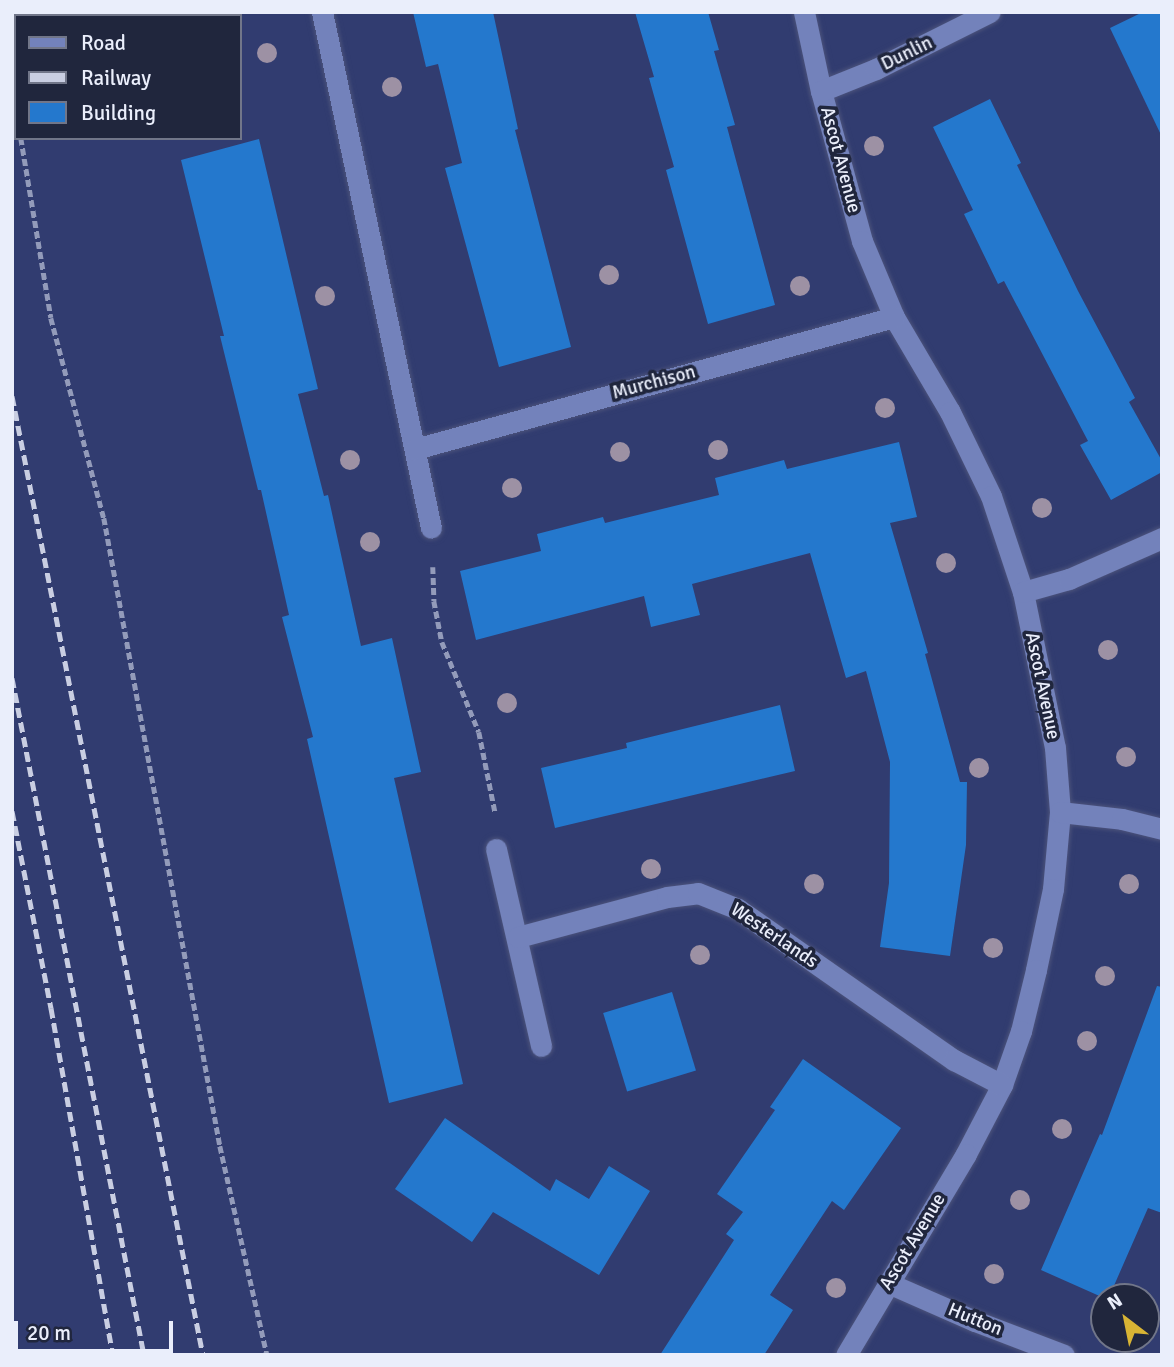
<!DOCTYPE html>
<html>
<head>
<meta charset="utf-8">
<style>
	body { margin:0 }
	#map { position:relative; width:1174px; height:1367px; overflow:hidden; background:#313c70; font-family:Signika,sans-serif }
	div>[style] { position:absolute }
	[style*='--x'] { left:calc(var(--x)*1px); top:calc(var(--y)*1px); width:calc(var(--w)*1px); rotate:calc(var(--a)*1deg) }
	.building>* { inset:0; background:#2478cd; transform-origin:0 0 }
	.path>* { height:4.5px; margin-top:-2.25px; transform-origin:0; background:repeating-linear-gradient(90deg,#939bba 0 7px,transparent 0 10.5px) }
	.roads { filter:drop-shadow(0 0 2px #4c537b) drop-shadow(0 0 2px #4c537b) }
	.minor>* { height:21px; margin:-10.5px; padding:0 10.5px; transform-origin:10.5px; border-radius:10.5px; background:#7382bb }
	.rail>* { height:5px; margin-top:-2.5px; transform-origin:0; background:repeating-linear-gradient(90deg,#c9cee2 0 10px,transparent 0 15px) }
	.trees>* { width:20px; height:20px; margin:-10px; border-radius:50%; background:#9d91a4 }
	span { translate:-50% -50%; white-space:nowrap; text-align:center; line-height:1.15; -webkit-text-stroke:7px #20263d; paint-order:stroke }
	.street-label { font-size:19px; color:#eaeefb }
	.frame { position:absolute; inset:0; border:14px solid #eaeefb; pointer-events:none }
	.legend { position:absolute; left:14px; top:14px; width:228px; height:126px; box-sizing:border-box; background:#20263d; border:2px solid #717689; margin:0; padding:9px 12px; list-style:none; font-size:21px; color:#eaeefb }
	.legend li { display:flex; align-items:center; gap:14px; height:35px }
	.legend b { width:35px; border:2px solid #717689 }
	.north { position:absolute; left:1090px; top:1283px; width:70px; height:70px; box-sizing:border-box; background:#20263d; border:2px solid #717689; border-radius:50%; rotate:328deg; font-size:19px; font-weight:700; line-height:28px; text-align:center; color:#eaeefb }
	.north::after { content:''; display:block; margin:auto; width:24px; height:32px; background:#d8b434; clip-path:polygon(50% 0,100% 100%,50% 72%,0 100%) }
	.scale { position:absolute; left:14px; top:1321px; width:159px; height:32px; box-sizing:border-box; border:4px solid #eaeefb; border-top:0; padding-left:9px; font-size:21px; line-height:24px; white-space:nowrap; color:#eaeefb; -webkit-text-stroke:5px #20263d; paint-order:stroke }
</style>
</head>
<body>
<div id="map">
	<div class="building">
		<i style="clip-path:polygon(413px 12px,493px 12px,518px 129px,515px 130px,571px 347px,499px 367px,445px 168px,462px 163px,438px 64px,426px 67px)"></i>
		<i style="clip-path:polygon(635px 12px,708px 12px,719px 50px,714px 51px,735px 125px,727px 127px,775px 305px,708px 324px,666px 170px,674px 167px,649px 78px,654px 77px)"></i>
		<i style="clip-path:polygon(1143px 12px,1162px 12px,1162px 137px,1110px 28px)"></i>
		<i style="clip-path:polygon(990px 99px,1021px 163px,1017px 165px,1078px 291px,1135px 398px,1129px 402px,1162px 461px,1162px 472px,1111px 500px,1080px 445px,1088px 441px,1004px 281px,998px 284px,964px 214px,973px 210px,933px 127px)"></i>
		<i style="clip-path:polygon(259px 139px,318px 389px,298px 394px,324px 496px,328px 495px,361px 646px,392px 638px,421px 772px,394px 778px,463px 1084px,389px 1103px,307px 739px,313px 737px,282px 617px,289px 615px,261px 490px,258px 490px,220px 336px,224px 336px,181px 160px)"></i>
		<i style="clip-path:polygon(899px 442px,917px 517px,890px 523px,928px 653px,925px 654px,960px 782px,967px 782px,966px 845px,950px 956px,880px 947px,889px 883px,890px 762px,866px 671px,846px 678px,810px 553px,692px 584px,700px 615px,651px 627px,644px 596px,476px 640px,460px 571px,541px 551px,537px 534px,603px 517px,605px 523px,719px 495px,715px 478px,784px 460px,787px 469px)"></i>
		<i style="clip-path:polygon(780px 705px,795px 771px,555px 828px,541px 768px,627px 748px,626px 743px)"></i>
		<i style="clip-path:polygon(1157px 986px,1162px 987px,1162px 1213px,1148px 1208px,1109px 1297px,1104px 1298px,1041px 1270px,1100px 1134px,1102px 1135px)"></i>
		<i style="left:672px;top:992px;width:82px;height:72px;rotate:73deg"></i>
		<i style="clip-path:polygon(803px 1059px,901px 1128px,844px 1210px,832px 1201px,770px 1295px,793px 1310px,764px 1355px,660px 1355px,734px 1240px,726px 1234px,743px 1212px,717px 1194px,775px 1110px,770px 1107px)"></i>
		<i style="clip-path:polygon(445px 1118px,550px 1191px,556px 1179px,589px 1199px,609px 1166px,650px 1191px,599px 1275px,493px 1212px,472px 1242px,395px 1189px)"></i>
	</div>
	<div class="path">
		<i style="--x:12;--y:97;--w:16;--a:76"></i>
		<i style="--x:21;--y:138;--w:182;--a:80.5"></i>
		<i style="--x:51;--y:318;--w:207;--a:75.2"></i>
		<i style="--x:104;--y:518;--w:639;--a:79.53"></i>
		<i style="--x:220;--y:1146;--w:214;--a:77.3"></i>
		<i style="--x:433;--y:567;--w:34;--a:88"></i>
		<i style="--x:434;--y:601;--w:42;--a:79"></i>
		<i style="--x:442;--y:642;--w:97;--a:67.7"></i>
		<i style="--x:479;--y:732;--w:81;--a:78.6"></i>
	</div>
	<div class="roads">
		<div class="minor">
			<i style="--x:322;--y:12;--w:527;--a:78.07"></i>
			<i style="--x:804;--y:12;--w:81;--a:77.9"></i>
			<i style="--x:821;--y:91;--w:156;--a:74.7"></i>
			<i style="--x:862;--y:241;--w:82;--a:67.2"></i>
			<i style="--x:894;--y:317;--w:110;--a:59.5"></i>
			<i style="--x:950;--y:412;--w:93;--a:64"></i>
			<i style="--x:991;--y:496;--w:101;--a:71.6"></i>
			<i style="--x:1023;--y:592;--w:159;--a:78.4"></i>
			<i style="--x:1055;--y:748;--w:64;--a:85.5"></i>
			<i style="--x:1060;--y:812;--w:77;--a:95.2"></i>
			<i style="--x:1053;--y:889;--w:83;--a:101.9"></i>
			<i style="--x:1036;--y:970;--w:63;--a:103.8"></i>
			<i style="--x:1021;--y:1031;--w:57;--a:109.4"></i>
			<i style="--x:1002;--y:1085;--w:78;--a:117.6"></i>
			<i style="--x:966;--y:1154;--w:234;--a:120.8"></i>
			<i style="--x:821;--y:91;--w:59;--a:-21.8"></i>
			<i style="--x:876;--y:69;--w:127;--a:-26.6"></i>
			<i style="--x:415;--y:449;--w:497;--a:-15.4"></i>
			<i style="--x:1023;--y:592;--w:48;--a:-15.8"></i>
			<i style="--x:1069;--y:579;--w:102;--a:-23.8"></i>
			<i style="--x:1060;--y:812;--w:62;--a:6.4"></i>
			<i style="--x:1122;--y:819;--w:41;--a:14"></i>
			<i style="--x:496;--y:849;--w:202;--a:77.1"></i>
			<i style="--x:518;--y:937;--w:154;--a:-15"></i>
			<i style="--x:667;--y:897;--w:31;--a:-7"></i>
			<i style="--x:698;--y:893;--w:43;--a:21.8"></i>
			<i style="--x:738;--y:909;--w:264;--a:35"></i>
			<i style="--x:954;--y:1060;--w:54;--a:27.5"></i>
			<i style="--x:888;--y:1283;--w:95;--a:23.6"></i>
			<i style="--x:975;--y:1321;--w:95;--a:20.9"></i>
		</div>
	</div>
	<div class="rail">
		<i style="--x:12;--y:396;--w:978;--a:78.74"></i>
		<i style="--x:12;--y:678;--w:690;--a:78.97"></i>
		<i style="--x:12;--y:811;--w:201;--a:78.8"></i>
		<i style="--x:51;--y:1008;--w:352;--a:79.9"></i>
	</div>
	<div class="trees">
		<i style="left:267px;top:53px"></i>
		<i style="left:392px;top:87px"></i>
		<i style="left:874px;top:146px"></i>
		<i style="left:609px;top:275px"></i>
		<i style="left:800px;top:286px"></i>
		<i style="left:325px;top:296px"></i>
		<i style="left:885px;top:408px"></i>
		<i style="left:718px;top:450px"></i>
		<i style="left:620px;top:452px"></i>
		<i style="left:350px;top:460px"></i>
		<i style="left:512px;top:488px"></i>
		<i style="left:1042px;top:508px"></i>
		<i style="left:370px;top:542px"></i>
		<i style="left:946px;top:563px"></i>
		<i style="left:1108px;top:650px"></i>
		<i style="left:507px;top:703px"></i>
		<i style="left:1126px;top:757px"></i>
		<i style="left:979px;top:768px"></i>
		<i style="left:651px;top:869px"></i>
		<i style="left:814px;top:884px"></i>
		<i style="left:1129px;top:884px"></i>
		<i style="left:993px;top:948px"></i>
		<i style="left:700px;top:955px"></i>
		<i style="left:1105px;top:976px"></i>
		<i style="left:1087px;top:1041px"></i>
		<i style="left:1062px;top:1129px"></i>
		<i style="left:1020px;top:1200px"></i>
		<i style="left:994px;top:1274px"></i>
		<i style="left:836px;top:1288px"></i>
	</div>
	<div class="street-label">
		<span style="left:907px;top:54px;rotate:-26deg">Dunlin</span>
		<span style="left:840px;top:160px;rotate:75deg">Ascot Avenue</span>
		<span style="left:654px;top:383px;rotate:-15deg">Murchison</span>
		<span style="left:1042px;top:686px;rotate:78deg">Ascot Avenue</span>
		<span style="left:774px;top:936px;rotate:34deg">Westerlands</span>
		<span style="left:913px;top:1242px;rotate:-59deg">Ascot Avenue</span>
		<span style="left:975px;top:1320px;rotate:22deg">Hutton</span>
	</div>
	<div class="frame"></div>
	<ul class="legend">
	<li><b style="height:9px;background:#7382bb"></b>Road</li>
	<li><b style="height:9px;background:#c9cee2"></b>Railway</li>
	<li><b style="height:19px;background:#2478cd"></b>Building</li>
	</ul>
	<div class="north">N</div>
	<div class="scale">20 m</div>
</div>
</body>
</html>
